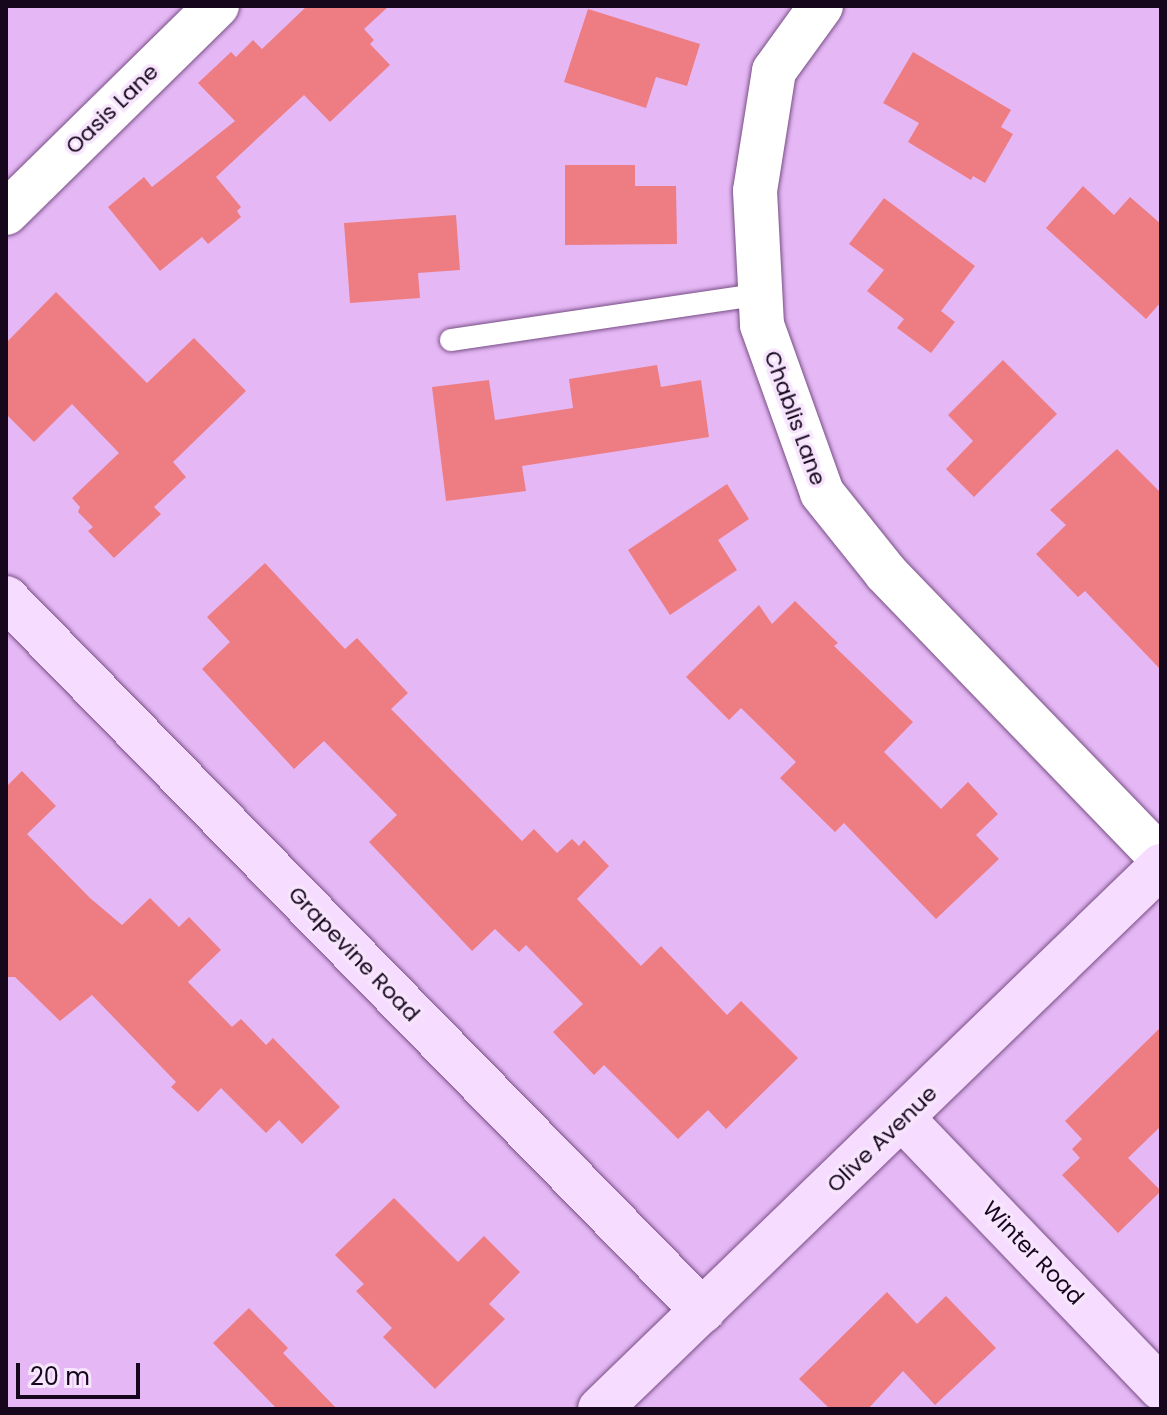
<!DOCTYPE html>
<html>
<head>
<meta charset="utf-8">
<style>
	body { margin:0 }
	#map { position:relative; width:1167px; height:1415px; overflow:hidden; background:#e5b8f5; font-family:Poppins,sans-serif }
	div>[style] { position:absolute }
	[style*='--x'] { left:calc(var(--x)*1px); top:calc(var(--y)*1px); width:calc(var(--w)*1px); rotate:calc(var(--a)*1deg) }
	.building>* { inset:0; background:#ed7d83 }
	.roads { filter:drop-shadow(0 0 2px #784f85) drop-shadow(0 0 2px #784f85) }
	.lane>* { height:22px; margin:-11px; padding:0 11px; transform-origin:11px; border-radius:11px; background:#fff }
	.street>* { height:44px; margin:-22px; padding:0 22px; transform-origin:22px; border-radius:22px; background:#fff }
	.secondary>* { height:44px; margin:-22px; padding:0 22px; transform-origin:22px; border-radius:22px; background:#f6dcfe }
	span { translate:-50% -50%; white-space:nowrap; text-align:center; line-height:1.15; -webkit-text-stroke:7px #f7e4fd; paint-order:stroke }
	.street-label { font-size:22px; color:#16071c }
	.frame { position:absolute; inset:0; border:8px solid #16071c; pointer-events:none }
	.scale { position:absolute; left:16px; top:1363px; width:124px; height:36px; box-sizing:border-box; border:4px solid #16071c; border-top:0; padding-left:10px; font-size:24px; line-height:28px; white-space:nowrap; color:#16071c; -webkit-text-stroke:6px #f7e4fd; paint-order:stroke }
</style>
</head>
<body>
<div id="map">
	<div class="building">
		<i style="clip-path:polygon(307px 6px,389px 6px,364px 29px,374px 40px,370px 44px,390px 65px,330px 122px,304px 95px,216px 177px,241px 207px,237px 211px,241px 217px,208px 244px,202px 237px,160px 271px,108px 207px,144px 177px,152px 187px,235px 121px,198px 83px,231px 52px,236px 57px,253px 40px,262px 49px)"></i>
		<i style="clip-path:polygon(588px 9px,700px 44px,687px 86px,656px 77px,646px 108px,564px 82px)"></i>
		<i style="clip-path:polygon(913px 52px,1011px 110px,1001px 127px,1013px 134px,985px 183px,973px 176px,971px 180px,908px 142px,919px 123px,883px 103px)"></i>
		<i style="clip-path:polygon(565px 165px,635px 165px,635px 186px,676px 186px,677px 244px,565px 245px)"></i>
		<i style="clip-path:polygon(1083px 186px,1114px 215px,1130px 197px,1161px 224px,1161px 302px,1146px 319px,1046px 228px)"></i>
		<i style="clip-path:polygon(884px 198px,975px 266px,941px 311px,955px 322px,931px 353px,897px 328px,904px 319px,867px 291px,884px 270px,849px 244px)"></i>
		<i style="clip-path:polygon(456px 215px,460px 270px,418px 273px,420px 298px,350px 303px,344px 223px)"></i>
		<i style="clip-path:polygon(56px 292px,147px 383px,194px 338px,246px 391px,173px 462px,186px 477px,154px 507px,161px 514px,114px 558px,88px 531px,93px 527px,78px 512px,80px 507px,72px 498px,119px 453px,72px 404px,34px 442px,6px 414px,6px 343px)"></i>
		<i style="clip-path:polygon(1003px 360px,1057px 414px,974px 497px,946px 469px,973px 441px,948px 415px)"></i>
		<i style="clip-path:polygon(657px 365px,661px 387px,701px 380px,709px 437px,522px 466px,526px 491px,446px 501px,432px 387px,489px 380px,495px 420px,573px 408px,569px 379px)"></i>
		<i style="clip-path:polygon(1117px 449px,1161px 493px,1161px 670px,1085px 591px,1078px 597px,1036px 554px,1066px 525px,1050px 510px)"></i>
		<i style="clip-path:polygon(727px 484px,749px 519px,718px 540px,737px 570px,670px 615px,628px 550px)"></i>
		<i style="clip-path:polygon(265px 563px,345px 649px,357px 638px,408px 693px,391px 709px,522px 841px,534px 829px,557px 853px,572px 839px,579px 846px,584px 840px,609px 866px,577px 899px,641px 966px,661px 946px,727px 1015px,741px 1001px,798px 1058px,726px 1129px,708px 1110px,678px 1139px,604px 1065px,594px 1075px,553px 1032px,583px 1004px,526px 945px,519px 952px,495px 929px,472px 951px,369px 842px,397px 815px,324px 741px,294px 769px,202px 669px,230px 642px,207px 617px)"></i>
		<i style="clip-path:polygon(795px 601px,838px 643px,834px 646px,913px 722px,884px 752px,941px 809px,968px 782px,998px 814px,976px 835px,999px 859px,936px 919px,844px 823px,835px 832px,780px 778px,796px 762px,741px 708px,729px 720px,686px 677px,759px 605px,772px 624px)"></i>
		<i style="clip-path:polygon(22px 771px,56px 806px,27px 834px,90px 898px,122px 925px,150px 898px,179px 927px,189px 917px,221px 950px,188px 982px,232px 1027px,241px 1019px,266px 1045px,273px 1038px,340px 1107px,302px 1144px,279px 1120px,266px 1133px,221px 1088px,198px 1112px,171px 1087px,176px 1082px,92px 995px,60px 1021px,15px 977px,6px 977px,6px 787px)"></i>
		<i style="clip-path:polygon(1161px 1027px,1161px 1126px,1128px 1158px,1161px 1191px,1118px 1233px,1062px 1175px,1080px 1158px,1072px 1149px,1082px 1139px,1065px 1121px)"></i>
		<i style="clip-path:polygon(394px 1198px,458px 1262px,484px 1236px,520px 1272px,489px 1304px,505px 1319px,435px 1389px,383px 1337px,392px 1328px,356px 1291px,364px 1284px,335px 1255px)"></i>
		<i style="clip-path:polygon(887px 1292px,917px 1324px,946px 1296px,996px 1348px,935px 1405px,903px 1371px,868px 1409px,830px 1409px,799px 1379px)"></i>
		<i style="clip-path:polygon(249px 1308px,288px 1348px,283px 1353px,337px 1409px,277px 1409px,213px 1343px)"></i>
	</div>
	<div class="roads">
		<div class="lane">
			<i style="--x:451;--y:340;--w:313;--a:-8.4"></i>
		</div>
		<div class="street">
			<i style="--x:821;--y:6;--w:80;--a:125.9"></i>
			<i style="--x:774;--y:71;--w:121;--a:99"></i>
			<i style="--x:755;--y:191;--w:134;--a:87"></i>
			<i style="--x:762;--y:325;--w:178;--a:70.3"></i>
			<i style="--x:822;--y:493;--w:102;--a:51.3"></i>
			<i style="--x:886;--y:573;--w:396;--a:46"></i>
			<i style="--x:6;--y:213;--w:296;--a:-44.5"></i>
		</div>
		<div class="secondary">
			<i style="--x:6;--y:598;--w:997;--a:45.65"></i>
			<i style="--x:903;--y:1119;--w:373;--a:46.2"></i>
			<i style="--x:600;--y:1409;--w:781;--a:-44.07"></i>
		</div>
	</div>
	<div class="street-label">
		<span style="left:112px;top:109px;rotate:-44deg">Oasis Lane</span>
		<span style="left:795px;top:418px;rotate:70deg">Chablis Lane</span>
		<span style="left:354px;top:954px;rotate:46deg">Grapevine Road</span>
		<span style="left:882px;top:1139px;rotate:-44deg">Olive Avenue</span>
		<span style="left:1033px;top:1253px;rotate:46deg">Winter Road</span>
	</div>
	<div class="frame"></div>
	<div class="scale">20 m</div>
</div>
</body>
</html>
